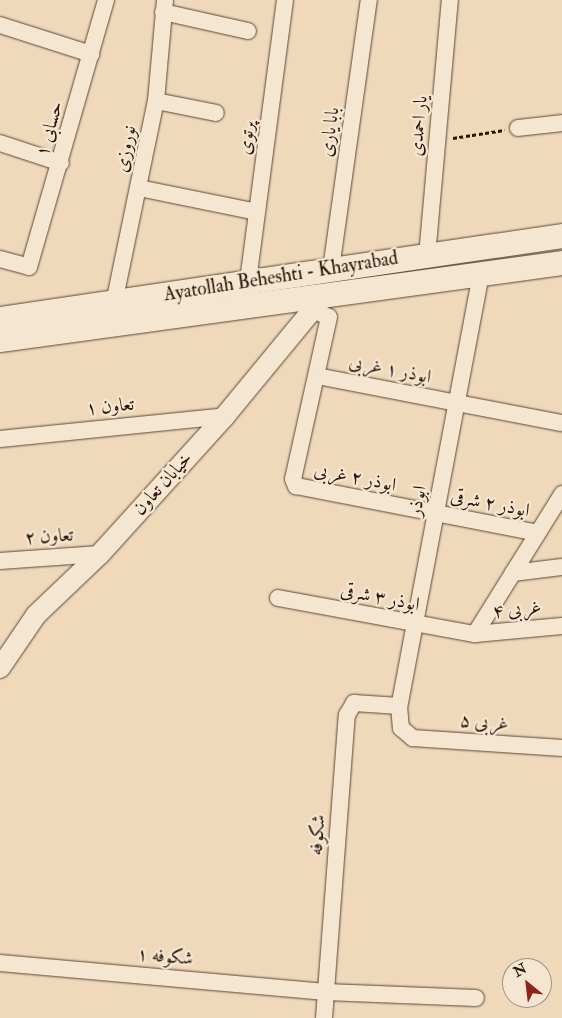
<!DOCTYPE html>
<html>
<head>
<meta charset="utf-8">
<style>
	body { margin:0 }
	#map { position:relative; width:562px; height:1018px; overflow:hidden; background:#efd9ba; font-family:"IM FELL Double Pica",Amiri,serif }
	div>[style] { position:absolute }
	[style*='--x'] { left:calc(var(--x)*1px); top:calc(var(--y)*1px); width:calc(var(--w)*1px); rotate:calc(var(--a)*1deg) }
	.path>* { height:3px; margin-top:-1.5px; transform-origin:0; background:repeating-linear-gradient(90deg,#2c1508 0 4px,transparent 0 6.5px) }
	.roads { filter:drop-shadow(0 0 1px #5d4634) drop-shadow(0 0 1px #5d4634) }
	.minor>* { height:16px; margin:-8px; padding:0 8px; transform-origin:8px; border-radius:8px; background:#f5e6d2 }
	.tertiary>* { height:20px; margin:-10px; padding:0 10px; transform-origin:10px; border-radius:10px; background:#f5e6d2 }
	.secondary>* { height:24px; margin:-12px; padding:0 12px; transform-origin:12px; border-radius:12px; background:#f5e6d2 }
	span { translate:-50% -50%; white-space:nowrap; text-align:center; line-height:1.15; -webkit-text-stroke:4.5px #f5e6d2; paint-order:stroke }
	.street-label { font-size:19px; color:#2c1508 }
	.north { position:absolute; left:502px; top:958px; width:50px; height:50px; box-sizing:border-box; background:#f5e6d2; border:1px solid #a59281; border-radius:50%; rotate:331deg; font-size:14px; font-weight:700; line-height:20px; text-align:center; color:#2c1508 }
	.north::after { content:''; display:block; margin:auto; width:18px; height:22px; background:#8f2418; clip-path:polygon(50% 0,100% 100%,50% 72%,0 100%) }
</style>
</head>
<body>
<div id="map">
	<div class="path">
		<i style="--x:453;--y:138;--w:52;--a:-8.9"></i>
	</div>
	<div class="roads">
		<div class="minor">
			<i style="--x:163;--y:12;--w:87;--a:12.6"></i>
			<i style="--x:0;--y:25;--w:96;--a:17.7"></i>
			<i style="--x:156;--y:101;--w:61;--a:11.3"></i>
			<i style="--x:518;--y:128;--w:44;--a:-6.5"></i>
			<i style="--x:0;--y:143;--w:64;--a:18.2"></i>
			<i style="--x:139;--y:188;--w:120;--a:11.5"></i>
			<i style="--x:427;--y:256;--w:257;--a:-84.9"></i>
			<i style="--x:0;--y:259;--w:30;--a:15"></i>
			<i style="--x:29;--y:267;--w:278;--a:-73.9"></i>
			<i style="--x:331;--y:269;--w:272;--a:-82"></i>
			<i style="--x:481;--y:274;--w:440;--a:100.7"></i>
			<i style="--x:399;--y:706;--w:22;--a:85"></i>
			<i style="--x:401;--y:728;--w:16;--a:40"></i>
			<i style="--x:413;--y:738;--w:149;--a:3.8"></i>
			<i style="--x:248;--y:281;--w:283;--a:-82.5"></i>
			<i style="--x:114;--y:303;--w:206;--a:-78.3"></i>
			<i style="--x:156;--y:101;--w:101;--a:-84.9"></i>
			<i style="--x:313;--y:310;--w:17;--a:24"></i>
			<i style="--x:329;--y:317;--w:166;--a:102.5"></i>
			<i style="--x:293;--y:479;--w:8;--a:67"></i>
			<i style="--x:296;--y:486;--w:246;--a:11"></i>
			<i style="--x:317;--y:376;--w:249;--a:10.9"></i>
			<i style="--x:0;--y:439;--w:226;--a:-5.8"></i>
			<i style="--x:0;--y:561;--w:100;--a:-4"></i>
			<i style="--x:513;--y:573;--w:49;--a:-7"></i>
			<i style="--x:278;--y:598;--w:200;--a:10.4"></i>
			<i style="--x:475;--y:634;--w:87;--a:-5.3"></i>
			<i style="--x:475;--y:634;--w:165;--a:-58.1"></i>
			<i style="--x:0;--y:963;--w:327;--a:5.1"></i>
			<i style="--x:326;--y:992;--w:150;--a:2.3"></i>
			<i style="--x:324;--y:1018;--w:304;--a:-85.7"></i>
			<i style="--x:347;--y:715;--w:14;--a:-60"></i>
			<i style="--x:354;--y:703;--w:45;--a:3.8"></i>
		</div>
		<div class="tertiary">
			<i style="--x:0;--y:668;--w:64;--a:-55.8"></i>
			<i style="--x:36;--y:615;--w:88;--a:-43.6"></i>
			<i style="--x:100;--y:554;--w:186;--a:-47.8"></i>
			<i style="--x:225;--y:416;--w:156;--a:-50.5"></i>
		</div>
		<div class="secondary">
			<i style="--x:0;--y:319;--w:568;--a:-8.4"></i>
			<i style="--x:0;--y:340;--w:567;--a:-7.8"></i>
		</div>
	</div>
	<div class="street-label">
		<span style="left:419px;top:126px;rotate:-85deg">یار احمدی</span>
		<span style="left:50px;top:129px;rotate:-74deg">حسابی ۱</span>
		<span style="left:330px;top:132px;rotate:-82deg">بابا یاری</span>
		<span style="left:247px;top:138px;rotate:-82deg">پرتوی</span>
		<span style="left:126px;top:149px;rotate:-79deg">نوروزی</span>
		<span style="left:281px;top:277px;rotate:-9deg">Ayatollah Beheshti - Khayrabad</span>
		<span style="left:390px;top:370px;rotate:11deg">ابوذر ۱ غربی</span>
		<span style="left:110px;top:407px;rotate:-6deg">تعاون ۱</span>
		<span style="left:355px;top:478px;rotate:11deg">ابوذر ۲ غربی</span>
		<span style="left:163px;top:484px;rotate:-48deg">خیابان تعاون</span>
		<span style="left:418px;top:501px;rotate:-79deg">ابوذر</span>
		<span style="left:490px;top:504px;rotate:11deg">ابوذر ۲ شرقی</span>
		<span style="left:49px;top:537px;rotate:-4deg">تعاون ۲</span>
		<span style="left:380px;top:598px;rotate:11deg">ابوذر ۳ شرقی</span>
		<span style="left:517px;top:610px;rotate:-6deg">غربی ۴</span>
		<span style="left:484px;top:723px;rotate:4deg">غربی ۵</span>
		<span style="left:318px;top:835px;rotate:-86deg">شکوفه</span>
		<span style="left:165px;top:957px;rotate:5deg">شکوفه ۱</span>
	</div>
	<div class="north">N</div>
</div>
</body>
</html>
